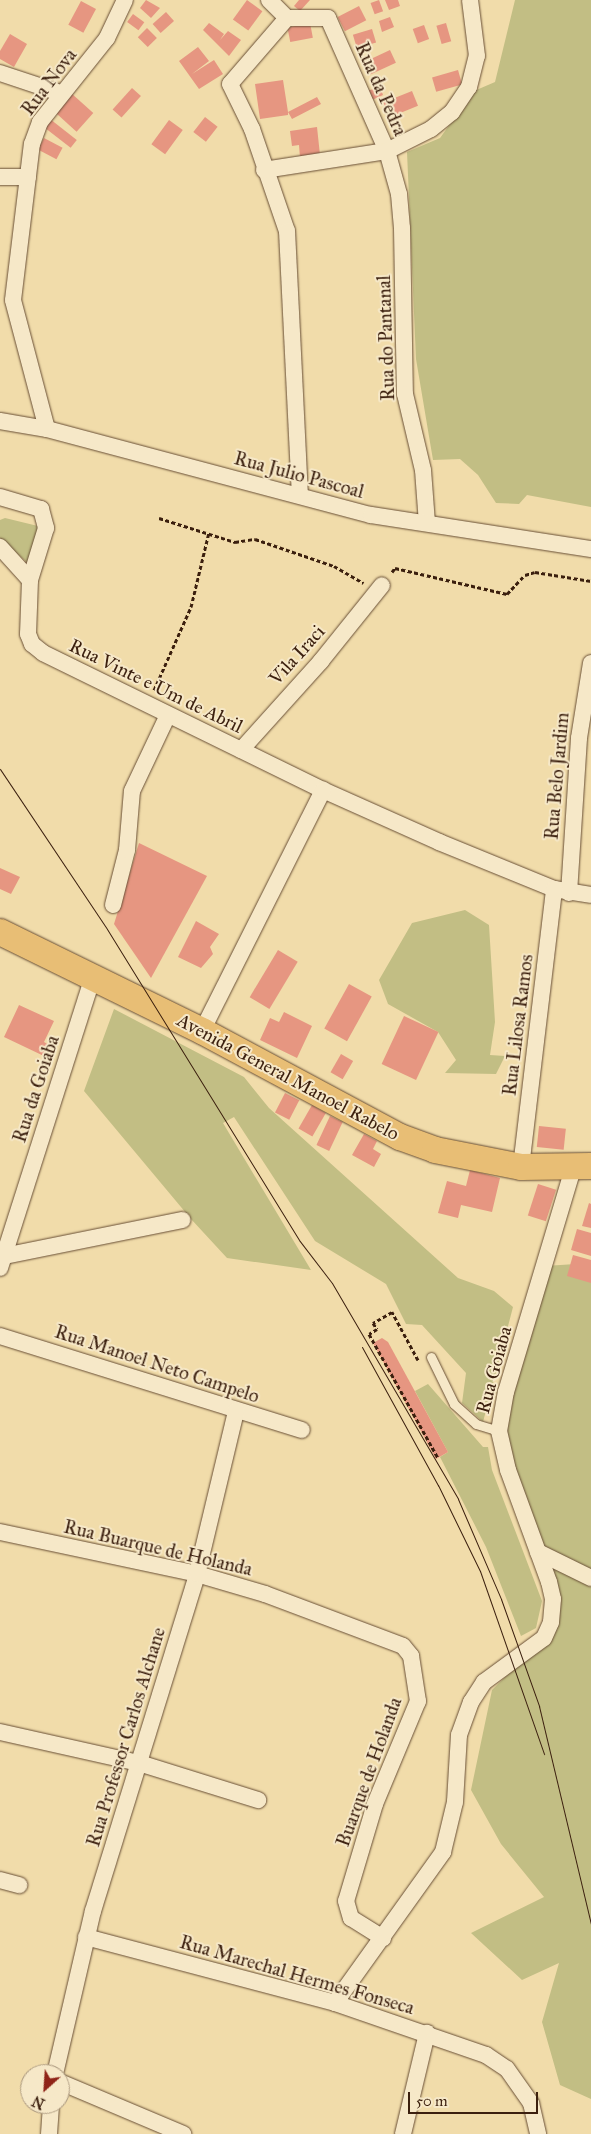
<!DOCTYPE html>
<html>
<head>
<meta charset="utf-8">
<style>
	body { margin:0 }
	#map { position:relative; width:591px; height:2134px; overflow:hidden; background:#f1dcaa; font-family:"IM FELL Great Primer",serif }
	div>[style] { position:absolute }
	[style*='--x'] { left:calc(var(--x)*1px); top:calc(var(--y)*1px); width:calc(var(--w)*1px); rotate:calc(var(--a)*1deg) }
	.green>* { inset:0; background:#c2be84 }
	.building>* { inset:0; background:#e69681; transform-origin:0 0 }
	.path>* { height:3px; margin-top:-1.5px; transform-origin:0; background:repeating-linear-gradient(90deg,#3b1f0e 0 4px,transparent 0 6.5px) }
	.roads { filter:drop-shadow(0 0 1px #684e35) drop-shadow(0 0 1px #684e35) }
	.service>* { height:9px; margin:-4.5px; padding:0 4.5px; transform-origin:4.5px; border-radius:4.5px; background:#f6e8c8 }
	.minor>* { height:16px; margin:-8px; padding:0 8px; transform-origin:8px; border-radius:8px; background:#f6e8c8 }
	.primary>* { height:26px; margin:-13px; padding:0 13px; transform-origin:13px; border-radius:13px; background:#e8be75 }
	.tram>* { height:1px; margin:-0.5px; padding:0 0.5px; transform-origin:0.5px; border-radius:0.5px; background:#3b1f0e }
	span { translate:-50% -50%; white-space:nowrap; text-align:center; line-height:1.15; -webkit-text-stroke:4px #f6e8c8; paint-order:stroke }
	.street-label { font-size:19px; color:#3b1f0e }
	.north { position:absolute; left:20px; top:2064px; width:50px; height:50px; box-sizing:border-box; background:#f6e8c8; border:1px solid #ab987e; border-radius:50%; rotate:206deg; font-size:14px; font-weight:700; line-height:20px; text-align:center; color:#3b1f0e }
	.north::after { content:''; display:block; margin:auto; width:18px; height:22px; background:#8f2418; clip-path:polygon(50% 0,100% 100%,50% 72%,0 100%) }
	.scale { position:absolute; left:408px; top:2092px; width:130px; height:22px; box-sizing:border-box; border:2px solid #3b1f0e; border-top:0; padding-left:6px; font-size:15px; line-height:18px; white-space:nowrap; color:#3b1f0e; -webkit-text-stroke:4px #f6e8c8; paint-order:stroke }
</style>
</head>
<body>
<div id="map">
	<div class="green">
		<i style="clip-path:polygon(515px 0,591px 0,591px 507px,527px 495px,519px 504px,496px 503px,478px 475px,460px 459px,433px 460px,416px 359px,407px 152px,440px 138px,474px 91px,495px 82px)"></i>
		<i style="clip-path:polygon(5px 518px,42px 527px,31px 566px,0 538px,0 520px)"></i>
		<i style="clip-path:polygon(465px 910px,489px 925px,495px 1022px,490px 1055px,505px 1056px,496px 1074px,445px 1073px,456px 1060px,438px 1032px,388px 1004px,379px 980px,412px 923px)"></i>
		<i style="clip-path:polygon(114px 1009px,244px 1077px,269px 1108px,458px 1278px,494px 1291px,513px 1307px,483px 1422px,462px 1403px,466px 1373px,422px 1325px,406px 1324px,386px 1284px,315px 1241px,234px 1117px,223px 1123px,311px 1270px,227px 1258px,191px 1219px,84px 1091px)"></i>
		<i style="clip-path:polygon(591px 1263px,591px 2099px,560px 2085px,542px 2022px,559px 1963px,522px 1980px,471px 1933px,544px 1897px,501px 1844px,471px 1790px,492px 1690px,544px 1638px,549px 1582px,501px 1444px,545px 1266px)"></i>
		<i style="clip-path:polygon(428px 1384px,483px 1447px,488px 1447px,492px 1470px,542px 1601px,536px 1628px,521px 1636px,486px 1547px,440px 1457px,448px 1452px,415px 1391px)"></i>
	</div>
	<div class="building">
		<i style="clip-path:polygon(146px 0,160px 8px,151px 18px,140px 8px)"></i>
		<i style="left:247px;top:0;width:19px;height:24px;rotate:36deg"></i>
		<i style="clip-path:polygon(299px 0,310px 0,300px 11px,294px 6px)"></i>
		<i style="left:379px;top:0;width:12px;height:9px;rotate:70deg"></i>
		<i style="clip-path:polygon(385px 0,398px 0,400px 6px,389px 10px)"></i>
		<i style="left:81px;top:1px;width:17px;height:27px;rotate:28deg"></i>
		<i style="left:359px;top:6px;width:16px;height:24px;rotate:63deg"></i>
		<i style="left:166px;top:12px;width:12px;height:18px;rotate:48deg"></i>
		<i style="left:133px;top:14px;width:14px;height:10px;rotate:36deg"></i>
		<i style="clip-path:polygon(390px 17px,394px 27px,382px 32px,379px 21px)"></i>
		<i style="clip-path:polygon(209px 23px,224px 34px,220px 40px,228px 31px,241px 40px,229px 56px,203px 30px)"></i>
		<i style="left:310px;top:23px;width:15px;height:23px;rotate:79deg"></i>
		<i style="left:446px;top:23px;width:19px;height:10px;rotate:74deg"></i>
		<i style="left:424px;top:25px;width:15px;height:12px;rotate:70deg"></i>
		<i style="left:147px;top:28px;width:14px;height:13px;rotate:45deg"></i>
		<i style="left:372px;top:29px;width:14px;height:20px;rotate:73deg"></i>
		<i style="clip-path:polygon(10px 34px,27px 44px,14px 67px,0 59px,0 51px)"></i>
		<i style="clip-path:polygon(198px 47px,209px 61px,192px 74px,214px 60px,223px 74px,199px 89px,179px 61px)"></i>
		<i style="left:390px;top:50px;width:14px;height:30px;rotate:65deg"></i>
		<i style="left:458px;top:70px;width:15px;height:27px;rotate:74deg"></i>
		<i style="clip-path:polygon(283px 80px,288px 112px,317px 97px,321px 104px,292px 119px,288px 112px,288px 115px,260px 119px,255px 84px)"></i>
		<i style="clip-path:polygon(380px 87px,383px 95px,372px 100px,367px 91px)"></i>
		<i style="left:132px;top:88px;width:12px;height:29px;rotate:42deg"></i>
		<i style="left:412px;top:91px;width:16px;height:31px;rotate:68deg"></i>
		<i style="left:71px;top:93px;width:30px;height:25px;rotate:42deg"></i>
		<i style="left:205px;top:117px;width:16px;height:19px;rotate:38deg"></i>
		<i style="left:50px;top:119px;width:34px;height:10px;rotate:38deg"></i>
		<i style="left:169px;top:120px;width:17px;height:30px;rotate:36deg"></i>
		<i style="clip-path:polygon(317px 127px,320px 155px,300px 158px,299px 145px,292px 146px,290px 131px)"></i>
		<i style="left:44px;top:138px;width:21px;height:13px;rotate:28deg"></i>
		<i style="clip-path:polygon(139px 843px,207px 876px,151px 978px,114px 924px)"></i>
		<i style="clip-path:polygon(0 868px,20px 877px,11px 894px,0 889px)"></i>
		<i style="clip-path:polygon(196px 921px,219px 934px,210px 947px,213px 954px,201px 968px,178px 957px)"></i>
		<i style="left:278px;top:950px;width:23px;height:55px;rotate:31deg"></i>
		<i style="left:349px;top:984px;width:26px;height:51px;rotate:29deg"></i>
		<i style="clip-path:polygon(19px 1005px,54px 1021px,44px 1042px,51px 1046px,46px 1057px,4px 1037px)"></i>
		<i style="clip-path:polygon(284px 1012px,312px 1026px,297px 1058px,260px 1040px,270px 1018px,279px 1022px)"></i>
		<i style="left:404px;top:1016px;width:38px;height:53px;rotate:25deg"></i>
		<i style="left:341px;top:1054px;width:14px;height:21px;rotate:30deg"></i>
		<i style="left:285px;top:1093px;width:16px;height:22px;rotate:27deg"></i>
		<i style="left:312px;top:1105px;width:16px;height:27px;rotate:30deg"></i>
		<i style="left:330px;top:1116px;width:14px;height:32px;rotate:25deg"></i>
		<i style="left:539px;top:1126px;width:27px;height:21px;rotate:6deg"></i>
		<i style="clip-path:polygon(364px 1134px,377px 1141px,373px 1149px,381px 1154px,374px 1167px,352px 1155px)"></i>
		<i style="clip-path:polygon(470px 1170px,500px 1178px,492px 1212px,461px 1205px,458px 1218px,438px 1213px,447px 1181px,466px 1186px)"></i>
		<i style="left:538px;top:1184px;width:19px;height:33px;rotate:18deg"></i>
		<i style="clip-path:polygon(589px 1203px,591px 1204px,591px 1228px,582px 1226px)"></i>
		<i style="clip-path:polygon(577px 1229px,591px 1233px,591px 1256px,571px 1250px)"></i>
		<i style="clip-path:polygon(573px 1255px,591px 1260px,591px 1283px,567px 1276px)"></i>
		<i style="clip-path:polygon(382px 1338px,388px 1342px,448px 1452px,436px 1459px,373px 1343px)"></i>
	</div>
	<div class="path">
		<i style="--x:159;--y:518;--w:80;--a:17.5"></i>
		<i style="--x:235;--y:542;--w:20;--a:-9"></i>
		<i style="--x:255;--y:539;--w:83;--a:18.9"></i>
		<i style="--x:334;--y:566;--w:34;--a:30"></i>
		<i style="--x:392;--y:572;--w:5;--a:-53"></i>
		<i style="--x:395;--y:568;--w:115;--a:13.1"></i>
		<i style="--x:507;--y:594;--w:26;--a:-47"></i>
		<i style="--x:525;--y:575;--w:10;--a:-17"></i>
		<i style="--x:535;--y:572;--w:57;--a:9.1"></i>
		<i style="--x:154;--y:690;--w:91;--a:-66"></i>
		<i style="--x:191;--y:607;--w:77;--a:-76.5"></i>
		<i style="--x:418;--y:1360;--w:55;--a:-118.4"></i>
		<i style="--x:392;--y:1312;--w:22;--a:150"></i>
		<i style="--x:373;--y:1323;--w:7;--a:56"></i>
		<i style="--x:377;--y:1329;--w:9;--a:148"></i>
		<i style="--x:369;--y:1334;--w:142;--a:60.9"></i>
	</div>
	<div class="roads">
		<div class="service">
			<i style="--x:431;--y:1357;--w:52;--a:63.9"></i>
			<i style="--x:454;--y:1404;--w:30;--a:42"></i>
			<i style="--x:476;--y:1424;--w:24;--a:17"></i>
		</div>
		<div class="minor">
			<i style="--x:269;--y:0;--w:25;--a:45"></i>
			<i style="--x:287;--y:18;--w:41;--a:0"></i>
			<i style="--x:328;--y:18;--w:145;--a:66.1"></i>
			<i style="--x:387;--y:151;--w:45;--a:74.4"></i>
			<i style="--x:399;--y:194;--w:34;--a:85"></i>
			<i style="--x:402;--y:228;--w:166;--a:89"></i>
			<i style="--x:405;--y:394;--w:78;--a:76.7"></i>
			<i style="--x:423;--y:470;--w:53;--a:85.7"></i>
			<i style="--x:287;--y:18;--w:87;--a:130.8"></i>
			<i style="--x:230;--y:84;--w:50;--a:63.9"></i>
			<i style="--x:252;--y:129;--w:108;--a:71.1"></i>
			<i style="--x:287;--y:231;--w:264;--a:87.2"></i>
			<i style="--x:0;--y:73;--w:63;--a:18.4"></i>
			<i style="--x:264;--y:170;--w:124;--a:-8.8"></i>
			<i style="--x:387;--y:151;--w:49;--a:-26.6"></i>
			<i style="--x:431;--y:129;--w:27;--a:-39"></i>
			<i style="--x:452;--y:112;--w:30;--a:-56"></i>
			<i style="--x:469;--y:87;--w:32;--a:-76"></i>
			<i style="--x:477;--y:56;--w:56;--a:-97.1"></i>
			<i style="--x:0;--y:177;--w:28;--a:0"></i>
			<i style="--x:0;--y:421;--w:48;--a:9.7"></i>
			<i style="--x:47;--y:429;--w:335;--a:14.9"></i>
			<i style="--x:371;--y:515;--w:223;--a:8.8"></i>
			<i style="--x:47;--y:429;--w:133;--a:-104.8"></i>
			<i style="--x:13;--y:300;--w:157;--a:-83.1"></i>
			<i style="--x:32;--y:144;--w:23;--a:-70"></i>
			<i style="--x:40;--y:122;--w:107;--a:-51.4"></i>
			<i style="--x:107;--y:38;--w:42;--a:-64.7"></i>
			<i style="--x:0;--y:497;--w:43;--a:16.3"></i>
			<i style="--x:41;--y:509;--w:20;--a:75"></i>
			<i style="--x:46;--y:528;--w:54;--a:107.1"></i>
			<i style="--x:30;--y:580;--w:45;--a:-132.3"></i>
			<i style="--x:30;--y:580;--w:54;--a:92.1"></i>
			<i style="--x:28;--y:634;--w:11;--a:68"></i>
			<i style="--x:32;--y:644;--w:14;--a:39"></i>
			<i style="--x:43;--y:653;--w:312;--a:26.1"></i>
			<i style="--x:323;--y:790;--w:127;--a:24.1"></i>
			<i style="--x:439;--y:842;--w:124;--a:22.2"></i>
			<i style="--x:554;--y:889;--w:37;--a:9"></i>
			<i style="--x:241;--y:750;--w:120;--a:-48"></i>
			<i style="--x:321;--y:661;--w:97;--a:-51.2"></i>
			<i style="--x:569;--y:893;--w:155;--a:-86.3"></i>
			<i style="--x:579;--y:738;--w:76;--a:-80.9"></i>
			<i style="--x:113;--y:905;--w:57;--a:-75.7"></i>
			<i style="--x:127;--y:850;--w:59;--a:-85.2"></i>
			<i style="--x:132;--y:791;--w:84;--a:-64.7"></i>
			<i style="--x:202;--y:1031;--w:270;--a:-63.3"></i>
			<i style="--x:521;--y:1167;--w:280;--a:-83.2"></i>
			<i style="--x:4;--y:1256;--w:182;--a:-11.4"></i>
			<i style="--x:0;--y:1268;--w:303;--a:-72.3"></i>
			<i style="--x:0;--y:1336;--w:316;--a:17.3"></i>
			<i style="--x:0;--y:1532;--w:201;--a:12"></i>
			<i style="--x:197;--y:1574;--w:71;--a:16.4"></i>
			<i style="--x:265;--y:1594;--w:147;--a:20.6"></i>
			<i style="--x:403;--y:1646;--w:13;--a:51"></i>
			<i style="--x:411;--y:1656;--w:46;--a:81.2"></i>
			<i style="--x:418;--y:1701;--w:112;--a:112.7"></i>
			<i style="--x:375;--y:1804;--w:101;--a:106.6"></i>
			<i style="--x:346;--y:1901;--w:18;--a:74"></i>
			<i style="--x:351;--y:1918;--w:38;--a:32"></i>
			<i style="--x:538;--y:1552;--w:59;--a:26.1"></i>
			<i style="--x:0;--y:1732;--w:142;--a:12.6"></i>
			<i style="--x:139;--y:1763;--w:125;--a:17.3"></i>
			<i style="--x:0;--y:1880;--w:20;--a:15"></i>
			<i style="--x:86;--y:1937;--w:258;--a:14.8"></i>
			<i style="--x:335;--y:2003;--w:160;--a:19"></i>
			<i style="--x:486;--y:2055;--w:25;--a:34"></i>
			<i style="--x:507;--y:2069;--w:42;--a:54.8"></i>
			<i style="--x:531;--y:2103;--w:32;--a:77"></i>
			<i style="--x:335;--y:2003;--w:186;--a:-54.4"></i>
			<i style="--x:443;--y:1852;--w:51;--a:-76.5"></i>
			<i style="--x:455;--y:1802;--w:67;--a:-86.6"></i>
			<i style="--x:459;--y:1735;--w:35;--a:-70"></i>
			<i style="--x:471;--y:1702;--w:24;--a:-57"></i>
			<i style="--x:484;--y:1682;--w:74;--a:-36.3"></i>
			<i style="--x:544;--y:1638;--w:17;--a:-66"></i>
			<i style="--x:551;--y:1622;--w:23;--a:-85"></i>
			<i style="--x:553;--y:1599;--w:17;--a:-103"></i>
			<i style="--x:549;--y:1582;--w:119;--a:-110.1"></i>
			<i style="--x:508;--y:1470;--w:40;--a:-103"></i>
			<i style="--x:499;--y:1431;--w:40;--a:-80"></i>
			<i style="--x:506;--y:1392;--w:234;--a:-73.3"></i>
			<i style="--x:55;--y:2074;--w:167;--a:-76.9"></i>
			<i style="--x:93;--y:1911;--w:353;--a:-72.8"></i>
			<i style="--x:197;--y:1574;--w:168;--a:-76.5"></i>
			<i style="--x:60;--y:2082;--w:134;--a:22.9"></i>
			<i style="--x:49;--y:2134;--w:30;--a:-86"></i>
			<i style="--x:403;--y:2134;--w:104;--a:-76.6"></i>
		</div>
		<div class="primary">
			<i style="--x:0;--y:932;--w:225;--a:26.1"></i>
			<i style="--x:202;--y:1031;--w:225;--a:28.2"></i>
			<i style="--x:400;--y:1137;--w:37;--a:20"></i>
			<i style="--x:435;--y:1150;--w:88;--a:11.2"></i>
			<i style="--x:521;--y:1167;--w:70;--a:-0.8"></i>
		</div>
	</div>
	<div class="tram">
		<i style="--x:0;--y:769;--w:192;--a:56.2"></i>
		<i style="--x:107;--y:929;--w:365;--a:58.3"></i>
		<i style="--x:299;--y:1240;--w:54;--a:52.5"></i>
		<i style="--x:332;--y:1283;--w:250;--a:59.7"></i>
		<i style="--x:458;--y:1499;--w:109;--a:66.7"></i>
		<i style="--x:501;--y:1599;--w:114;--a:70.4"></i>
		<i style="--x:539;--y:1706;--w:224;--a:76.6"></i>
		<i style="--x:362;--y:1347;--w:158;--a:61.2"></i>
		<i style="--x:438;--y:1485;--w:96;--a:64"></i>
		<i style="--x:480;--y:1571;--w:194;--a:70.7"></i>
	</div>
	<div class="street-label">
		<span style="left:49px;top:82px;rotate:-53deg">Rua Nova</span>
		<span style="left:381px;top:89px;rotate:66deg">Rua da Pedra</span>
		<span style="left:386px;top:338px;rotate:-92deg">Rua do Pantanal</span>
		<span style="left:299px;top:475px;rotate:15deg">Rua Julio Pascoal</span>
		<span style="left:297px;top:655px;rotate:-48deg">Vila Iraci</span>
		<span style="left:156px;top:686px;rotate:26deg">Rua Vinte e Um de Abril</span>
		<span style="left:557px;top:776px;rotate:-85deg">Rua Belo Jardim</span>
		<span style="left:518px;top:1025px;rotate:-83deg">Rua Lilosa Ramos</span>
		<span style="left:288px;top:1077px;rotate:28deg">Avenida General Manoel Rabelo</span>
		<span style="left:36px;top:1089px;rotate:-72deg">Rua da Goiaba</span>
		<span style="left:157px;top:1364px;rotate:18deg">Rua Manoel Neto Campelo</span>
		<span style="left:494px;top:1370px;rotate:-75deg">Rua Goiaba</span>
		<span style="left:158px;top:1548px;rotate:13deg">Rua Buarque de Holanda</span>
		<span style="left:126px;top:1737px;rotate:-73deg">Rua Professor Carlos Alchane</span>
		<span style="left:369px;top:1772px;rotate:-70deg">Buarque de Holanda</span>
		<span style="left:297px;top:1975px;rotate:16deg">Rua Marechal Hermes Fonseca</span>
	</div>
	<div class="north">N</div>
	<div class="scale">50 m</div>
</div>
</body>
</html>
